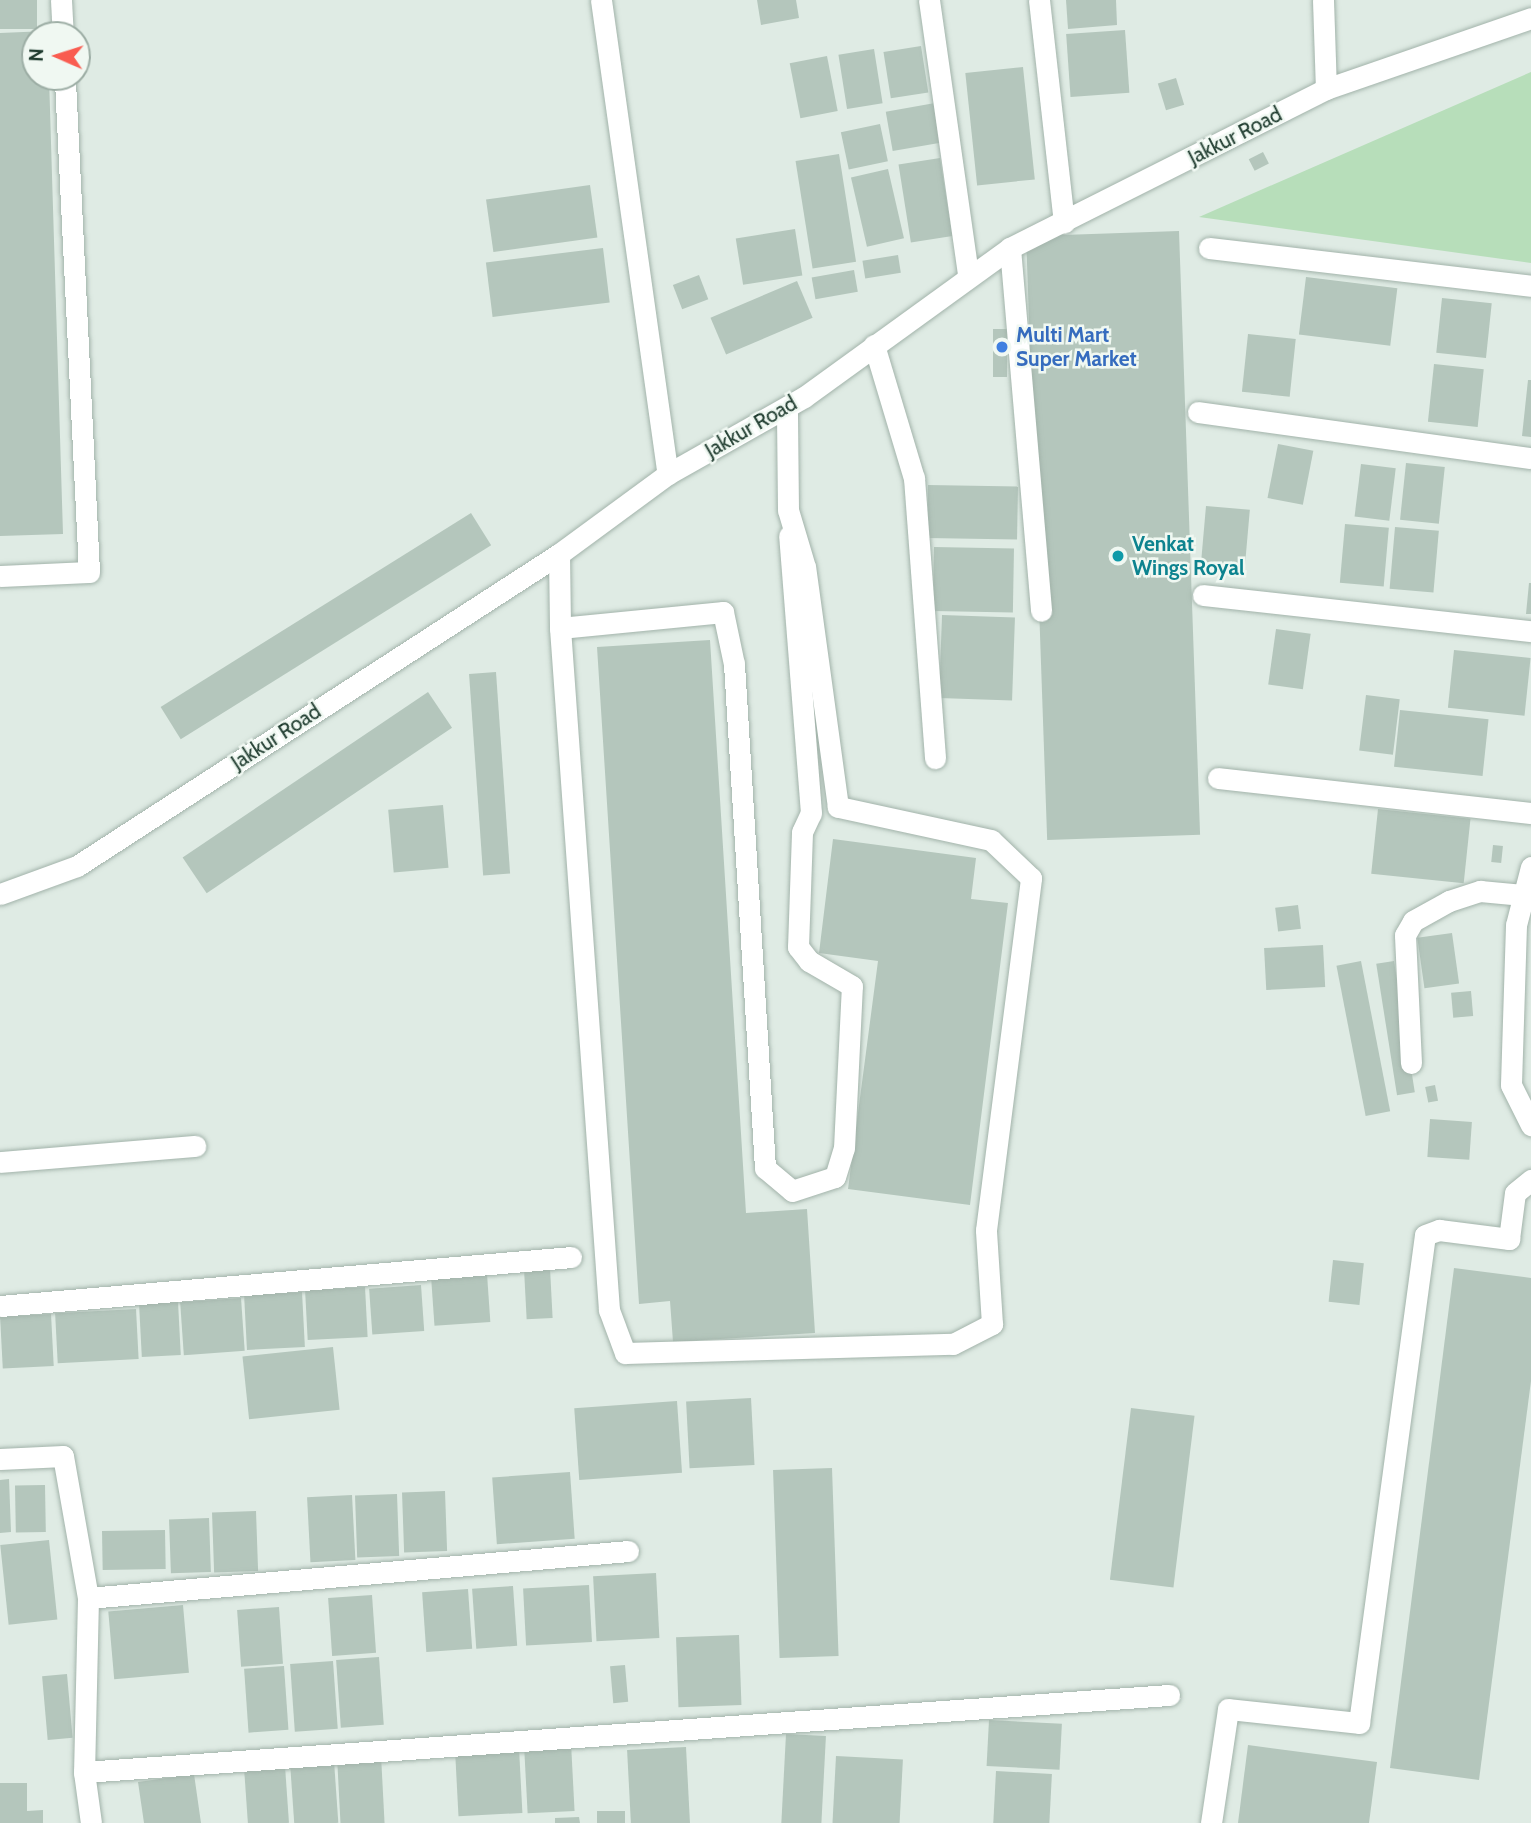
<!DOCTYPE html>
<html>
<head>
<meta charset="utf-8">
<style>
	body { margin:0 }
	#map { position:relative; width:1531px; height:1823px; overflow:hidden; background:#dfebe4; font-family:Cabin,sans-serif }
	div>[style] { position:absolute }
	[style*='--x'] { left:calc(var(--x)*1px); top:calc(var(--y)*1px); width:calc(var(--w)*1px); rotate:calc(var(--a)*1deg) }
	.green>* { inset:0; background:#b7deba }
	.building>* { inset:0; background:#b4c6bc; transform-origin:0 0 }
	.roads { filter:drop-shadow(0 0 2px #a2b3aa) drop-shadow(0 0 2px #a2b3aa) }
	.minor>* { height:21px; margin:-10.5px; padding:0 10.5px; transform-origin:10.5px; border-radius:10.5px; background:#fff }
	.dots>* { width:19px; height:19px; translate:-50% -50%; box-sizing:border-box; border:4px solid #f0f8f2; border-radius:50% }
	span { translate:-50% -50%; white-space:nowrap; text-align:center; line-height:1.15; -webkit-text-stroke:5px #f0f8f2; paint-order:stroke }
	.street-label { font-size:21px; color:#1f3c2f }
	.shop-label { font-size:21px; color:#366cbe; font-weight:700 }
	.left { translate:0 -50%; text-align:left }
	.culture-label { font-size:21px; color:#0d838f; font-weight:700 }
	.north { position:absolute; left:21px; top:21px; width:70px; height:70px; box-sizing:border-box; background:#f0f8f2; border:2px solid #9cada4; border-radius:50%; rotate:273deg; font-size:19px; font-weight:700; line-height:28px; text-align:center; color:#1f3c2f }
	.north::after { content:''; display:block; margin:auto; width:24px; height:32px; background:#f95c50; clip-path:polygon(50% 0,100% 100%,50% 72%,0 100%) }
</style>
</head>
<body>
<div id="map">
	<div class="green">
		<i style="clip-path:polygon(1531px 72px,1531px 263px,1199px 217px)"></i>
	</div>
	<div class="building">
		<i style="left:0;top:0;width:37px;height:29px"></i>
		<i style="clip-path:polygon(757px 0,796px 0,799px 18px,761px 25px)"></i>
		<i style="clip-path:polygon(1066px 0,1116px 0,1117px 25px,1068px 29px)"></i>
		<i style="left:1125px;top:30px;width:63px;height:59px;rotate:86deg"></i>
		<i style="clip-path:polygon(47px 31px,48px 35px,35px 35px,35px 77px,49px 77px,63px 534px,0 536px,0 33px)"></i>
		<i style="left:921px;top:46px;width:47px;height:38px;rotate:81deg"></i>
		<i style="left:874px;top:49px;width:55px;height:36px;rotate:81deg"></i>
		<i style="left:827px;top:56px;width:56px;height:38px;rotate:79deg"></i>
		<i style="left:1023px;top:67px;width:113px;height:58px;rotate:84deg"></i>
		<i style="left:1176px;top:78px;width:28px;height:19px;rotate:73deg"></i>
		<i style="left:935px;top:103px;width:40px;height:50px;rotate:80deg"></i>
		<i style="left:880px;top:124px;width:38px;height:40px;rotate:78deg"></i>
		<i style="left:1263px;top:152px;width:13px;height:16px;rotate:63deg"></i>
		<i style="left:839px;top:154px;width:109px;height:44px;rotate:81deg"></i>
		<i style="left:940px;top:158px;width:79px;height:42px;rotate:81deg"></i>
		<i style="left:888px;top:169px;width:71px;height:38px;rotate:77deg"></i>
		<i style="left:590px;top:185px;width:53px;height:105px;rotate:82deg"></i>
		<i style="left:795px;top:229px;width:47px;height:60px;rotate:81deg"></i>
		<i style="left:1179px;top:231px;width:604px;height:153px;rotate:88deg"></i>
		<i style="left:603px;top:248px;width:55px;height:118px;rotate:83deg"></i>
		<i style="left:898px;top:255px;width:18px;height:36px;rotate:81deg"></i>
		<i style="left:854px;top:270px;width:22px;height:43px;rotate:80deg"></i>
		<i style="left:699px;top:275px;width:26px;height:28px;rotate:69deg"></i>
		<i style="left:1306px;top:277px;width:92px;height:58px;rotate:7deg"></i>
		<i style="left:797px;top:281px;width:40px;height:94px;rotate:67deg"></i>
		<i style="left:1442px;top:298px;width:50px;height:55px;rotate:6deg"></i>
		<i style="left:993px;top:329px;width:14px;height:48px"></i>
		<i style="left:1248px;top:334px;width:48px;height:58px;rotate:6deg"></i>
		<i style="left:1434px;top:364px;width:50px;height:58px;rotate:6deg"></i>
		<i style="clip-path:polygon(1528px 380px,1531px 380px,1531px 437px,1522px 436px)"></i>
		<i style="left:1278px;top:444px;width:36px;height:55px;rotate:11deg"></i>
		<i style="left:1406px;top:463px;width:39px;height:57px;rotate:6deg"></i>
		<i style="left:1361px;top:464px;width:35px;height:53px;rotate:7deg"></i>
		<i style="left:928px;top:485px;width:90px;height:53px;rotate:1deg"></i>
		<i style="left:1206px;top:506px;width:44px;height:56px;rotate:5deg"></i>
		<i style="left:471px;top:513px;width:38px;height:366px;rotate:58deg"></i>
		<i style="left:1345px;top:524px;width:44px;height:59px;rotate:5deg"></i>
		<i style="left:1395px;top:527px;width:44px;height:62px;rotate:5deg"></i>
		<i style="left:934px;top:547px;width:80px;height:64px;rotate:1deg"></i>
		<i style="clip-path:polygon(1529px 583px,1531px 583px,1531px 614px,1526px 614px)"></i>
		<i style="left:942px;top:615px;width:73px;height:83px;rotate:2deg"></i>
		<i style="left:1276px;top:629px;width:35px;height:56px;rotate:8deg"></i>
		<i style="clip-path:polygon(710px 640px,746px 1213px,807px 1209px,815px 1333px,673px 1342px,670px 1301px,639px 1304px,597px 647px)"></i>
		<i style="left:1454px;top:650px;width:77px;height:58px;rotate:6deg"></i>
		<i style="left:496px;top:672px;width:202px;height:27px;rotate:86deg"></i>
		<i style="left:428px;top:692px;width:43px;height:296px;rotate:56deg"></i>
		<i style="left:1366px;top:695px;width:34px;height:56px;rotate:7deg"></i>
		<i style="left:1400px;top:710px;width:89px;height:57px;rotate:6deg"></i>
		<i style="left:443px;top:805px;width:63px;height:55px;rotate:85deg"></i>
		<i style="left:1378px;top:809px;width:93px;height:65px;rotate:6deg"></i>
		<i style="clip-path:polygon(833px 839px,976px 858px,971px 899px,1008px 903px,970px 1205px,848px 1189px,878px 961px,819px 953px)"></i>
		<i style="left:1493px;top:845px;width:10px;height:17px;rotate:6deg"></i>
		<i style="left:1298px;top:905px;width:24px;height:23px;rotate:83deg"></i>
		<i style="left:1452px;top:933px;width:51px;height:35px;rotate:82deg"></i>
		<i style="left:1323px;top:945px;width:42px;height:59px;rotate:87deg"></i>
		<i style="left:1361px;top:961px;width:153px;height:25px;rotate:79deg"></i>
		<i style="left:1394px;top:961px;width:133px;height:18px;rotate:81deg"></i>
		<i style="left:1471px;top:991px;width:25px;height:20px;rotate:85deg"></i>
		<i style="left:1435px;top:1085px;width:16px;height:10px;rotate:79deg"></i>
		<i style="left:1430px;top:1119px;width:42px;height:38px;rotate:4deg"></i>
		<i style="left:1333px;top:1260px;width:31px;height:42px;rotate:6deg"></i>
		<i style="left:550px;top:1268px;width:50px;height:26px;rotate:87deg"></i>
		<i style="clip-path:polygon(1454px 1268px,1531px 1278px,1531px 1381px,1479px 1780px,1390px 1768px)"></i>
		<i style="left:487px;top:1274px;width:48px;height:56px;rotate:86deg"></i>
		<i style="left:421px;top:1285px;width:46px;height:52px;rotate:86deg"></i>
		<i style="left:365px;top:1287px;width:50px;height:60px;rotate:87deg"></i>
		<i style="left:302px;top:1292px;width:55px;height:58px;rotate:87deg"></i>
		<i style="left:241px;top:1298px;width:53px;height:61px;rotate:86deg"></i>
		<i style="left:178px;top:1302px;width:53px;height:39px;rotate:87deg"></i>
		<i style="left:136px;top:1309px;width:50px;height:81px;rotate:87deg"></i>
		<i style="left:51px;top:1314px;width:52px;height:51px;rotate:87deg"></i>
		<i style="left:333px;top:1347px;width:63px;height:91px;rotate:84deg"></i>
		<i style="left:751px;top:1398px;width:67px;height:65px;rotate:87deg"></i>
		<i style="left:677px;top:1401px;width:72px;height:103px;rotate:86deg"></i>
		<i style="left:1131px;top:1408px;width:64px;height:173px;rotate:7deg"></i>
		<i style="left:832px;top:1468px;width:188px;height:59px;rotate:88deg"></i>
		<i style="left:570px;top:1472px;width:67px;height:78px;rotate:86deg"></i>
		<i style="clip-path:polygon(9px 1479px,11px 1532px,0 1533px,0 1480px)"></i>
		<i style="left:45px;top:1485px;width:47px;height:30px;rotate:89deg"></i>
		<i style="left:445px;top:1491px;width:60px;height:43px;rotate:88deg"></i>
		<i style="left:397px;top:1494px;width:62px;height:42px;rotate:88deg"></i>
		<i style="left:352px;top:1495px;width:65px;height:45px;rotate:87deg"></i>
		<i style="left:256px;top:1511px;width:60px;height:44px;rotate:88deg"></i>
		<i style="left:209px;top:1518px;width:54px;height:40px;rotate:88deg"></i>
		<i style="left:165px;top:1530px;width:39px;height:63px;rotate:89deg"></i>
		<i style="left:49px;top:1540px;width:80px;height:49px;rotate:84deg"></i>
		<i style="left:656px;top:1573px;width:65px;height:63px;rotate:87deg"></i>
		<i style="left:589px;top:1585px;width:57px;height:66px;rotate:87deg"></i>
		<i style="left:513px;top:1586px;width:60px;height:41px;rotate:86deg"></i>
		<i style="left:468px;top:1589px;width:60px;height:46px;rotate:86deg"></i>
		<i style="left:372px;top:1595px;width:58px;height:44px;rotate:86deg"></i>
		<i style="left:183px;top:1605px;width:68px;height:75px;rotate:85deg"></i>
		<i style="left:279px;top:1607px;width:57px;height:42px;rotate:86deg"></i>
		<i style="left:739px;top:1635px;width:70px;height:63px;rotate:88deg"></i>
		<i style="left:379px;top:1657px;width:68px;height:43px;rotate:86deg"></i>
		<i style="left:333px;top:1661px;width:68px;height:43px;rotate:86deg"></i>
		<i style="left:625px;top:1665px;width:37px;height:15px;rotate:85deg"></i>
		<i style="left:284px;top:1666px;width:64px;height:40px;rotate:86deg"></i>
		<i style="left:67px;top:1674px;width:64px;height:25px;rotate:85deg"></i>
		<i style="left:989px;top:1720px;width:73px;height:46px;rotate:3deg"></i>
		<i style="left:786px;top:1734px;width:40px;height:89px;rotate:3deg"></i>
		<i style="left:571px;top:1743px;width:68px;height:47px;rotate:87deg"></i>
		<i style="clip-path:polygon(1248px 1745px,1377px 1762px,1369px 1823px,1238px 1823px)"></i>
		<i style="left:686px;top:1747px;width:76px;height:59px;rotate:87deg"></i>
		<i style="left:519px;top:1748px;width:65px;height:64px;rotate:87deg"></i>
		<i style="left:381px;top:1755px;width:68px;height:44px;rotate:87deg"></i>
		<i style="left:836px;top:1756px;width:67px;height:67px;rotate:3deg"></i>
		<i style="left:334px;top:1761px;width:62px;height:44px;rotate:86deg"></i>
		<i style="left:285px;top:1766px;width:57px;height:41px;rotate:86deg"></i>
		<i style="left:996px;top:1771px;width:56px;height:52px;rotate:3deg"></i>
		<i style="clip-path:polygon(194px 1774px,201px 1823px,144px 1823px,138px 1782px)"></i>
		<i style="clip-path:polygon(0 1783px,27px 1783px,27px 1811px,43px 1810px,43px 1823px,0 1823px)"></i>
		<i style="left:625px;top:1811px;width:12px;height:28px;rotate:90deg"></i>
		<i style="clip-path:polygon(579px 1817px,580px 1823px,555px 1823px,555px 1818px)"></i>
	</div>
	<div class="roads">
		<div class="minor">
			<i style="--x:61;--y:0;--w:35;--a:87"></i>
			<i style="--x:601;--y:0;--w:479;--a:82"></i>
			<i style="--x:929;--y:0;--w:278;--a:81.9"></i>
			<i style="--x:1039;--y:0;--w:224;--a:83.6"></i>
			<i style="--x:1323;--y:0;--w:89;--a:88.1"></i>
			<i style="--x:1010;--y:248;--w:364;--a:85.1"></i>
			<i style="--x:1209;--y:248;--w:324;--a:6.7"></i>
			<i style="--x:874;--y:345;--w:139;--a:73.3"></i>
			<i style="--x:914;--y:478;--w:281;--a:85.7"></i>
			<i style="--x:1198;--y:412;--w:336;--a:7.9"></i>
			<i style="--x:559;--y:554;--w:74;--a:89.2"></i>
			<i style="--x:560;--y:628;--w:684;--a:85.89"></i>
			<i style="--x:609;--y:1310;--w:46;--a:69.6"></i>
			<i style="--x:625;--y:1353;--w:328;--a:-1.6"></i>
			<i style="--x:953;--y:1344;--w:44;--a:-27.1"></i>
			<i style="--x:992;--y:1324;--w:94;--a:-93.7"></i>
			<i style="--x:986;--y:1230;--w:355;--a:-82.7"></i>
			<i style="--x:1031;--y:878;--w:55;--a:-136.5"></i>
			<i style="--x:991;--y:840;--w:157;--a:-167.8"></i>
			<i style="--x:838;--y:807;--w:242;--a:-97.8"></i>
			<i style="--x:805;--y:567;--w:59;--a:-106.6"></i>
			<i style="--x:788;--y:510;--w:103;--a:-90.6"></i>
			<i style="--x:0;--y:576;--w:89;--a:-2.6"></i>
			<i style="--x:89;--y:572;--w:496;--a:-92.8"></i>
			<i style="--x:1203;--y:595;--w:330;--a:6.3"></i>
			<i style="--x:560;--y:628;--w:164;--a:-5.6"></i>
			<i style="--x:723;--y:612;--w:53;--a:78.1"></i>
			<i style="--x:734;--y:664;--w:505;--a:86.48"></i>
			<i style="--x:765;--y:1168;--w:35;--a:40"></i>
			<i style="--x:792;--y:1191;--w:45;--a:-18"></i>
			<i style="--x:835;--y:1177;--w:30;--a:-73"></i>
			<i style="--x:844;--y:1148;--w:162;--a:-87.2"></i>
			<i style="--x:852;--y:986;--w:50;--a:-149.8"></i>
			<i style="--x:809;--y:961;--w:18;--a:-128"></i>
			<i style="--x:798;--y:947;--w:115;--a:-88"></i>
			<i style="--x:802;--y:832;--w:21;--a:-65"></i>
			<i style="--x:811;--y:813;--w:278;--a:-94.5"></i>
			<i style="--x:1218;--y:778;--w:315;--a:6.4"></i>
			<i style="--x:1531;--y:867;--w:60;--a:104.5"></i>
			<i style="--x:1516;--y:925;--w:160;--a:91.8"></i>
			<i style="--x:1511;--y:1085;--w:45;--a:63.4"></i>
			<i style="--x:0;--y:894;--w:82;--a:-20"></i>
			<i style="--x:77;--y:866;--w:574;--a:-32.92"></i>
			<i style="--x:559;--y:554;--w:135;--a:-36.3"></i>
			<i style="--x:668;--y:474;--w:156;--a:-29.5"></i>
			<i style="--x:804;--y:397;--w:254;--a:-35.9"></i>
			<i style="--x:1010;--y:248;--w:354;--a:-26.7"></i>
			<i style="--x:1326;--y:89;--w:217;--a:-19.1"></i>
			<i style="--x:1411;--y:1063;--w:128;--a:-92.7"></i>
			<i style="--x:1405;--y:935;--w:16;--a:-60"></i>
			<i style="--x:1413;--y:921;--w:41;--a:-29.1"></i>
			<i style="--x:1449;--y:901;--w:33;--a:-18"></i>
			<i style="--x:1480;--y:891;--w:43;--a:5.3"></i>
			<i style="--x:0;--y:1162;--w:196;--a:-4.7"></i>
			<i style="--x:0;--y:1306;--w:573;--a:-4.9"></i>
			<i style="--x:0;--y:1459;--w:63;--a:-2.7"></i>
			<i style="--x:63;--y:1456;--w:144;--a:80"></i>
			<i style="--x:88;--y:1598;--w:174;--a:91.3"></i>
			<i style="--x:84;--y:1772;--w:51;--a:82.2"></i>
			<i style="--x:88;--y:1598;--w:542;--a:-4.97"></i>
			<i style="--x:84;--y:1772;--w:1088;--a:-4.06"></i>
			<i style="--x:1211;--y:1823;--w:115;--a:-81.5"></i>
			<i style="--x:1228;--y:1709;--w:132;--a:6.1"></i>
			<i style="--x:1359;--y:1723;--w:492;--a:-82.3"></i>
			<i style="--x:1425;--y:1235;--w:15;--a:-20"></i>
			<i style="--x:1439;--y:1230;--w:71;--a:7.3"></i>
			<i style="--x:1509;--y:1239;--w:46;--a:-82.6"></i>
			<i style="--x:1515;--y:1193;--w:21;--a:-39"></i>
		</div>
	</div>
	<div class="dots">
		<i style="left:1002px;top:347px;background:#3f7fe0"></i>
		<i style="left:1118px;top:556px;background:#0f9aa8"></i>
	</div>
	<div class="street-label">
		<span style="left:1235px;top:136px;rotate:-27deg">Jakkur Road</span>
		<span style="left:751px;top:427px;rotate:-30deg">Jakkur Road</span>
		<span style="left:276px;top:737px;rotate:-33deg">Jakkur Road</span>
	</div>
	<div class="shop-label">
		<span class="left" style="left:1016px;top:347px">Multi Mart<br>Super Market</span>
	</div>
	<div class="culture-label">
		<span class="left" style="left:1132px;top:556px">Venkat<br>Wings Royal</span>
	</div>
	<div class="north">N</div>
</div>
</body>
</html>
